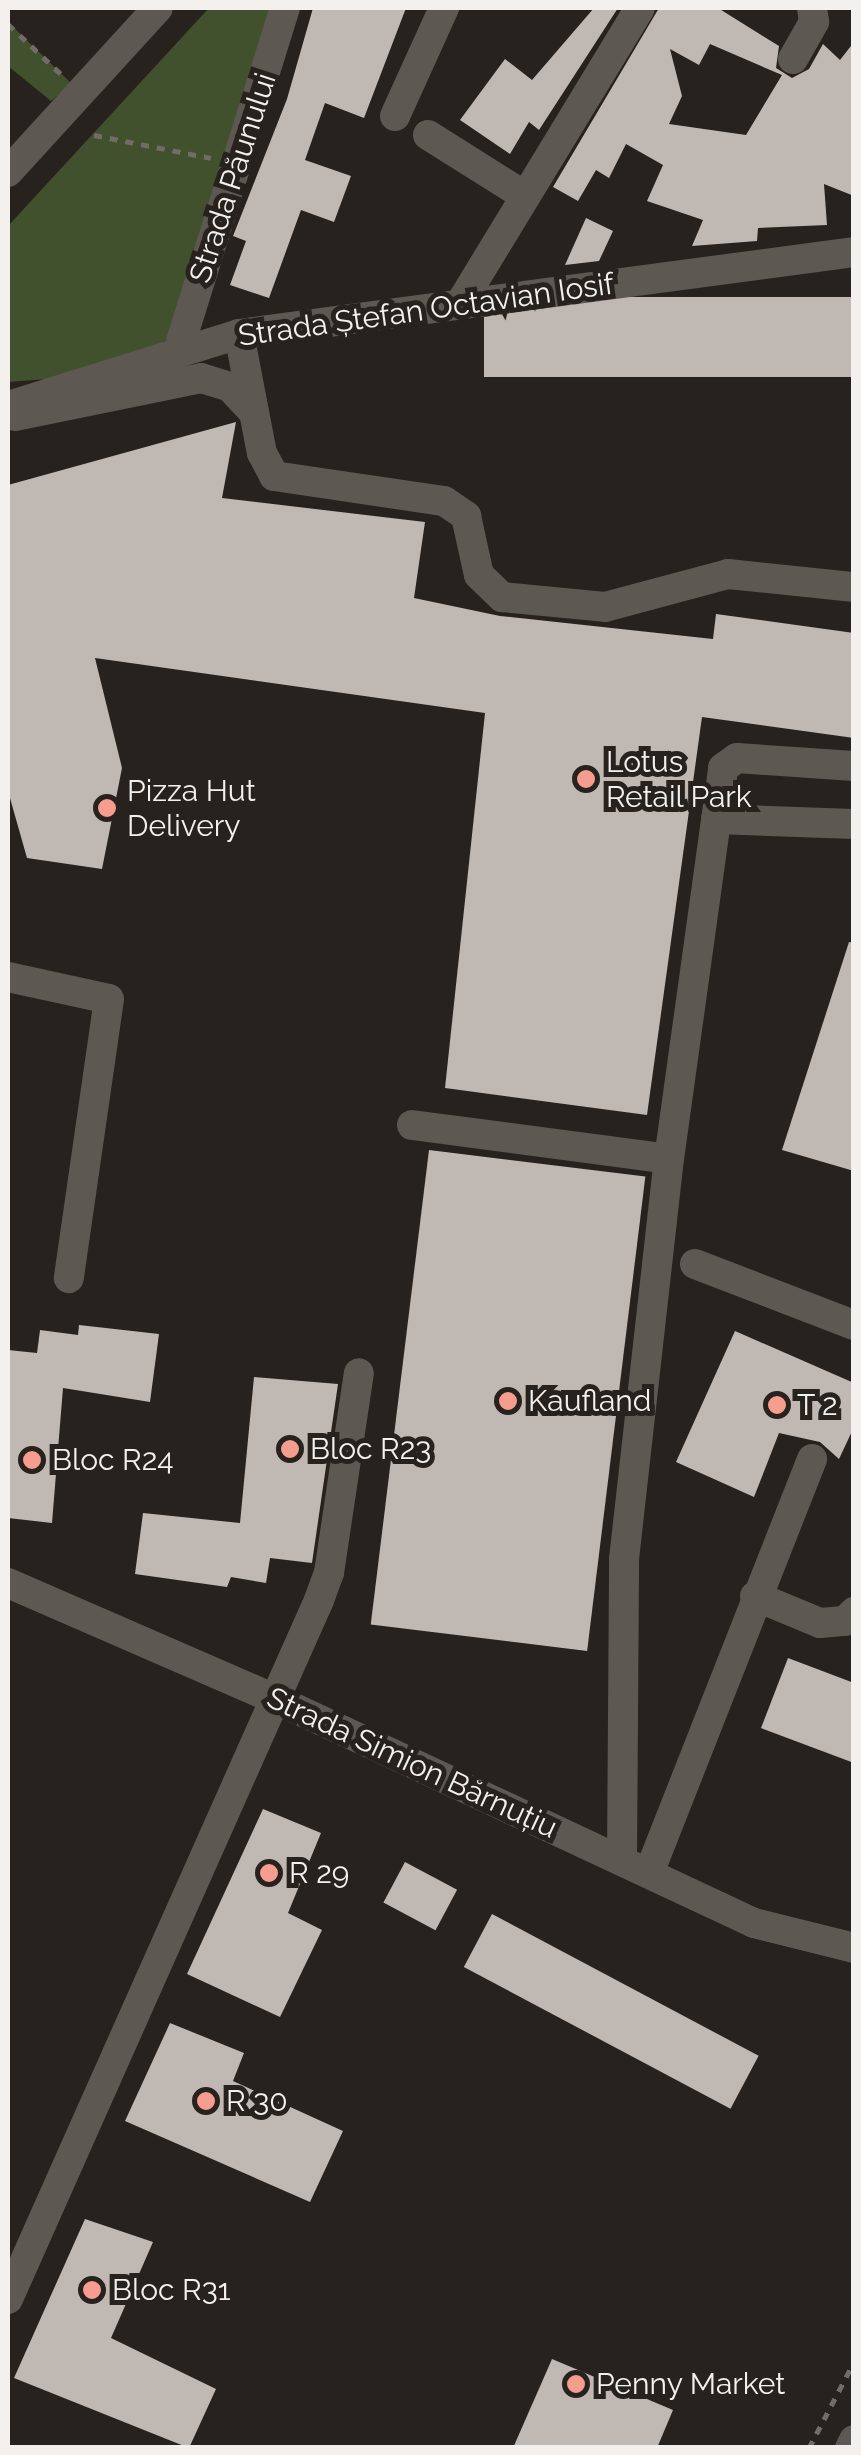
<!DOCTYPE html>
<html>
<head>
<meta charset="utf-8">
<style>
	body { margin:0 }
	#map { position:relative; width:861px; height:2455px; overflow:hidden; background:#27221e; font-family:Raleway,sans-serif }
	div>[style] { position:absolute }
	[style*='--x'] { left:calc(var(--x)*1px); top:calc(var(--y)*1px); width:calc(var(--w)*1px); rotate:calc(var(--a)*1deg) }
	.green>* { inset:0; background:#42512d }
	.building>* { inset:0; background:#bfb8b3; transform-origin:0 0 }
	.path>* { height:5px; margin-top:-2.5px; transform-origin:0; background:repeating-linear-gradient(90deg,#706c68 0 8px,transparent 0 16px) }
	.minor>* { height:30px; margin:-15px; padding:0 15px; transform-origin:15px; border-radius:15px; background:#5e5853 }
	.dots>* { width:28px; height:28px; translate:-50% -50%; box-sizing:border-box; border:5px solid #27221e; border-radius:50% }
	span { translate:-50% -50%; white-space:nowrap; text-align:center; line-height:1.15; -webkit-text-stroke:10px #27221e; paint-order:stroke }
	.street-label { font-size:30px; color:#f3f0ed }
	.poi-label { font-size:30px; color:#f3f0ed }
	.left { translate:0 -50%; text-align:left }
	.frame { position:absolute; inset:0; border:10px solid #f3f0ed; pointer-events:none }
</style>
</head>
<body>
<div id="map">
	<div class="green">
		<i style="clip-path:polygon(209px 8px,285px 8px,188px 318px,158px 348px,48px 379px,8px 382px,8px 226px)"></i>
		<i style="clip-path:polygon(8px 22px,72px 84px,51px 101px,8px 66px)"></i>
	</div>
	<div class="building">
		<i style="clip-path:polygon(313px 8px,406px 8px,364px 118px,325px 103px,305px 160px,351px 176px,334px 222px,301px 210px,269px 298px,230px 285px,246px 241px,233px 236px,287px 99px)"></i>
		<i style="clip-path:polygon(594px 8px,618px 8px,539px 130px,529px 122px,510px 154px,460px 120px,505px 59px,532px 80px)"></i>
		<i style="clip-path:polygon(evenodd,659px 8px,718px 8px,779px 46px,776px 68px,792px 78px,809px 69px,823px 44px,840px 60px,854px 42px,854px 196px,824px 184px,827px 225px,758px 228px,757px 241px,692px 246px,703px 220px,647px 201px,663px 165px,626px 144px,609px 178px,596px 170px,578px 201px,553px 187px,659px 8px,710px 44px,782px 75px,746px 135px,669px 124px,682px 96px,670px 49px,699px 65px,710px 44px)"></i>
		<i style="clip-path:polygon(586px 218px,613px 231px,599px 261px,565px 265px)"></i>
		<i style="left:854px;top:297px;width:80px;height:370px;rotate:90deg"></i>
		<i style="clip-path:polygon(236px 422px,222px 498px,425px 522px,414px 598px,500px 616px,713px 639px,716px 614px,854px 633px,854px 738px,702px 717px,647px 1115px,445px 1088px,485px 713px,95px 658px,122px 768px,102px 869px,27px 858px,8px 791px,8px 485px)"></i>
		<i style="clip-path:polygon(849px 942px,854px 943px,854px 1171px,782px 1150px)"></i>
		<i style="left:429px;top:1150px;width:218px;height:478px;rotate:7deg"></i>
		<i style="clip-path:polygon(79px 1325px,159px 1334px,150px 1402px,63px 1388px,52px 1523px,8px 1518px,8px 1350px,37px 1353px,40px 1330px,78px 1335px)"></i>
		<i style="clip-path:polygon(735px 1331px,854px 1383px,854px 1427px,839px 1459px,820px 1442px,779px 1433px,754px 1497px,676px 1462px)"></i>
		<i style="clip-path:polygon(254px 1377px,338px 1384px,312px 1563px,270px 1558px,266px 1583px,231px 1577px,227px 1587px,135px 1574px,143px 1513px,240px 1523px)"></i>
		<i style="clip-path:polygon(788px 1658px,854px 1683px,854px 1763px,761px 1728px)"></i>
		<i style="clip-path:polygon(263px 1809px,321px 1833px,288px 1913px,322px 1930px,280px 2017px,187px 1974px)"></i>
		<i style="left:405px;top:1862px;width:59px;height:46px;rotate:28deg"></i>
		<i style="left:492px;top:1914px;width:302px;height:60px;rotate:28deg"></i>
		<i style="clip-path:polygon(170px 2023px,244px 2053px,233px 2081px,343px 2131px,310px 2202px,125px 2121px)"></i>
		<i style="clip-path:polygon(85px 2219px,153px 2242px,111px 2338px,216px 2389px,189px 2448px,14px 2378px)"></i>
		<i style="clip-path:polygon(552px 2359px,673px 2410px,657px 2448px,513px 2448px)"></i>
	</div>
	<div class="path">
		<i style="--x:8;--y:24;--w:73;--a:43.3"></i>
		<i style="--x:94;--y:135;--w:119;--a:11.1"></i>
		<i style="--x:809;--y:2448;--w:97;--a:-62.4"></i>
	</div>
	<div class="minor">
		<i style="--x:793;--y:59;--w:43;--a:-60.4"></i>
		<i style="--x:814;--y:22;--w:14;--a:-98"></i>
		<i style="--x:395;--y:116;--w:119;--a:-65.6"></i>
		<i style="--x:428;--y:135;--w:115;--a:32.2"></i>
		<i style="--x:8;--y:172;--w:222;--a:-47.6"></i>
		<i style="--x:460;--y:304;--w:346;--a:-58.7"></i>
		<i style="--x:239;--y:334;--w:121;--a:79.1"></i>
		<i style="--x:262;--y:453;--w:26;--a:62"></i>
		<i style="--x:274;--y:476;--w:172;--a:8.4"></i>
		<i style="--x:444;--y:501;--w:27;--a:34"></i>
		<i style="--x:466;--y:516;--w:60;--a:77.6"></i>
		<i style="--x:479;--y:575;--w:32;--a:44"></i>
		<i style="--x:502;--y:597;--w:103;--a:5.5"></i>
		<i style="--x:605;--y:607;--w:127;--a:-15"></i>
		<i style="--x:728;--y:574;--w:127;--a:5.9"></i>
		<i style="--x:179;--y:348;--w:356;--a:-72.7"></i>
		<i style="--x:8;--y:406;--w:242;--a:-17.3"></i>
		<i style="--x:239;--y:334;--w:620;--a:-7.59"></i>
		<i style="--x:15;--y:416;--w:190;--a:-11.5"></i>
		<i style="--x:201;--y:378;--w:30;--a:17"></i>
		<i style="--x:230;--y:387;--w:35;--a:47"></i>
		<i style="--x:716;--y:819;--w:138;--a:2.1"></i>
		<i style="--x:8;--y:977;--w:103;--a:12.3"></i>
		<i style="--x:109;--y:999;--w:282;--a:98.2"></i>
		<i style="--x:412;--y:1125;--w:259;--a:7.5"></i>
		<i style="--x:695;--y:1264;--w:170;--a:21"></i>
		<i style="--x:8;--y:1583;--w:289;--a:23.5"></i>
		<i style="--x:273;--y:1698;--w:531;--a:25.07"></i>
		<i style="--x:754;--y:1923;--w:103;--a:14"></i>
		<i style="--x:755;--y:1596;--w:70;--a:22.6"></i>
		<i style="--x:820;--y:1623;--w:25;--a:-5"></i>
		<i style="--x:845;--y:1621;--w:13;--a:-45"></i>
		<i style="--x:622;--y:1860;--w:301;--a:-89.6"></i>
		<i style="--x:624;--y:1559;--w:403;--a:-83.6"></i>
		<i style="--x:669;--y:1159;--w:395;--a:-82.1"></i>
		<i style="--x:723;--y:768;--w:17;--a:-36"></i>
		<i style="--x:737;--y:758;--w:117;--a:3.9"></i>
		<i style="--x:649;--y:1873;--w:445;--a:-68.5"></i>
		<i style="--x:8;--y:2299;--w:765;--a:-66.01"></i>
		<i style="--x:319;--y:1600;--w:29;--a:-70"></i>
		<i style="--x:329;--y:1573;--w:202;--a:-81.5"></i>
		<i style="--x:850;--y:2448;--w:9;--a:-63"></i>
	</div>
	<div class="dots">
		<i style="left:586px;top:779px;background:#f59d8f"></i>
		<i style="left:107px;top:808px;background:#f59d8f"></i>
		<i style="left:508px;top:1401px;background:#f59d8f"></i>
		<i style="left:777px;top:1405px;background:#f59d8f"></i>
		<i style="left:290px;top:1449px;background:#f59d8f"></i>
		<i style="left:32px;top:1460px;background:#f59d8f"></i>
		<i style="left:269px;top:1873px;background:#f59d8f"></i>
		<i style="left:206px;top:2101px;background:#f59d8f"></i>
		<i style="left:92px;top:2290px;background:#f59d8f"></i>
		<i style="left:576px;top:2384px;background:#f59d8f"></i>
	</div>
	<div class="street-label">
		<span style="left:233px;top:178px;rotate:-72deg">Strada Păunului</span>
		<span style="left:426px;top:310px;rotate:-8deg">Strada Ștefan Octavian Iosif</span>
		<span style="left:412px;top:1763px;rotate:25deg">Strada Simion Bărnuțiu</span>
	</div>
	<div class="poi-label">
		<span class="left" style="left:606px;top:779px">Lotus<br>Retail Park</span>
		<span class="left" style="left:127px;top:808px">Pizza Hut<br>Delivery</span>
		<span class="left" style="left:528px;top:1401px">Kaufland</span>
		<span class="left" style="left:797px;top:1405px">T 2</span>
		<span class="left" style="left:310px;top:1449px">Bloc R23</span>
		<span class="left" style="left:52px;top:1460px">Bloc R24</span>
		<span class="left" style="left:289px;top:1873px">R 29</span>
		<span class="left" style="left:226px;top:2101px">R 30</span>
		<span class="left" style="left:112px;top:2290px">Bloc R31</span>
		<span class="left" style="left:596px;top:2384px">Penny Market</span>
	</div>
	<div class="frame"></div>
</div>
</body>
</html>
